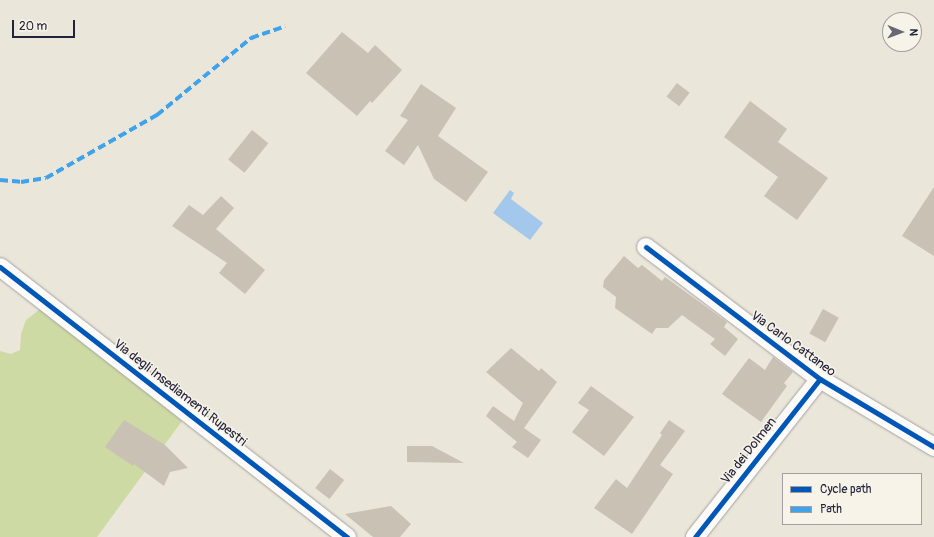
<!DOCTYPE html>
<html>
<head>
<meta charset="utf-8">
<style>
	body { margin:0 }
	#map { position:relative; width:934px; height:537px; overflow:hidden; background:#ebe6da; font-family:Pangolin,sans-serif }
	div>[style] { position:absolute }
	[style*='--x'] { left:calc(var(--x)*1px); top:calc(var(--y)*1px); width:calc(var(--w)*1px); rotate:calc(var(--a)*1deg) }
	.green>* { inset:0; background:#cddaa4 }
	.water>* { inset:0; background:#a3c8ec }
	.building>* { inset:0; background:#c9c1b3; transform-origin:0 0 }
	.roads { filter:drop-shadow(0 0 1px #a5a29e) drop-shadow(0 0 1px #a5a29e) }
	.street>* { height:18px; margin:-9px; padding:0 9px; transform-origin:9px; border-radius:9px; background:#fcfbf9 }
	.quiet>* { height:4px; margin-top:-2px; transform-origin:0; background:repeating-linear-gradient(90deg,#3ea2ec 0 8px,transparent 0 12px) }
	.cycleway>* { height:5px; margin:-2.5px; padding:0 2.5px; transform-origin:2.5px; border-radius:2.5px; background:#0057b8 }
	span { translate:-50% -50%; white-space:nowrap; text-align:center; line-height:1.15; -webkit-text-stroke:3px #f7f3e8; paint-order:stroke }
	.street-label { font-size:13px; color:#22223b }
	.legend { position:absolute; left:782px; top:473px; width:140px; height:52px; box-sizing:border-box; background:#f7f3e8; border:1px solid #a29fa3; margin:0; padding:5px 7px; list-style:none; font-size:12px; color:#22223b }
	.legend li { display:flex; align-items:center; gap:8px; height:20px }
	.legend b { width:20px; border:1px solid #a29fa3 }
	.north { position:absolute; left:882px; top:12px; width:40px; height:40px; box-sizing:border-box; background:#f7f3e8; border:1px solid #a29fa3; border-radius:50%; rotate:91deg; font-size:11px; font-weight:700; line-height:16px; text-align:center; color:#22223b }
	.north::after { content:''; display:block; margin:auto; width:14px; height:18px; background:#686773; clip-path:polygon(50% 0,100% 100%,50% 72%,0 100%) }
	.scale { position:absolute; left:12px; top:20px; width:63px; height:18px; box-sizing:border-box; border:2px solid #22223b; border-top:0; padding-left:5px; font-size:12px; line-height:14px; white-space:nowrap; color:#22223b; -webkit-text-stroke:3px #f7f3e8; paint-order:stroke }
</style>
</head>
<body>
<div id="map">
	<div class="green">
		<i style="clip-path:polygon(40px 309px,81px 337px,182px 421px,97px 537px,0 537px,0 351px,11px 354px,20px 350px,21px 334px,26px 320px)"></i>
	</div>
	<div class="water">
		<i style="clip-path:polygon(510px 190px,514px 193px,511px 199px,543px 223px,530px 240px,493px 213px)"></i>
	</div>
	<div class="building">
		<i style="clip-path:polygon(342px 32px,368px 53px,375px 45px,402px 70px,372px 103px,370px 101px,357px 116px,306px 73px)"></i>
		<i style="left:677px;top:83px;width:16px;height:17px;rotate:38deg"></i>
		<i style="clip-path:polygon(421px 84px,456px 108px,438px 136px,488px 172px,466px 202px,434px 179px,418px 145px,404px 165px,385px 151px,408px 120px,400px 116px)"></i>
		<i style="clip-path:polygon(750px 101px,787px 129px,778px 142px,828px 178px,797px 220px,764px 196px,778px 177px,724px 137px)"></i>
		<i style="left:252px;top:130px;width:21px;height:38px;rotate:39deg"></i>
		<i style="clip-path:polygon(934px 187px,934px 256px,902px 236px)"></i>
		<i style="clip-path:polygon(221px 196px,234px 208px,216px 229px,265px 270px,245px 294px,219px 273px,227px 263px,172px 226px,189px 205px,203px 215px)"></i>
		<i style="clip-path:polygon(624px 256px,638px 268px,642px 265px,662px 281px,665px 277px,727px 322px,724px 327px,738px 339px,725px 356px,710px 344px,715px 339px,682px 315px,668px 328px,656px 328px,652px 334px,615px 308px,616px 297px,603px 287px,604px 280px)"></i>
		<i style="left:823px;top:309px;width:18px;height:28px;rotate:29deg"></i>
		<i style="clip-path:polygon(511px 348px,539px 371px,541px 368px,557px 382px,524px 428px,541px 440px,528px 458px,512px 447px,517px 442px,486px 416px,493px 406px,514px 421px,523px 403px,486px 372px)"></i>
		<i style="clip-path:polygon(773px 357px,793px 372px,784px 383px,787px 386px,761px 422px,722px 394px,749px 358px,765px 370px)"></i>
		<i style="clip-path:polygon(591px 386px,634px 417px,604px 456px,572px 432px,589px 410px,578px 403px)"></i>
		<i style="clip-path:polygon(124px 420px,165px 445px,188px 468px,170px 472px,164px 486px,134px 464px,133px 466px,105px 447px)"></i>
		<i style="clip-path:polygon(669px 420px,685px 431px,660px 465px,673px 474px,632px 534px,594px 508px,616px 479px,627px 488px,662px 435px,660px 433px)"></i>
		<i style="clip-path:polygon(407px 446px,432px 446px,464px 463px,407px 462px)"></i>
		<i style="left:330px;top:469px;width:18px;height:24px;rotate:38deg"></i>
		<i style="clip-path:polygon(391px 506px,411px 524px,400px 537px,373px 537px,345px 514px)"></i>
	</div>
	<div class="roads">
		<div class="street">
			<i style="--x:646;--y:247;--w:218;--a:37.2"></i>
			<i style="--x:820;--y:379;--w:133;--a:30.8"></i>
			<i style="--x:0;--y:267;--w:440;--a:37.9"></i>
			<i style="--x:695;--y:537;--w:201;--a:-51.7"></i>
		</div>
	</div>
	<div class="quiet">
		<i style="--x:0;--y:180;--w:21;--a:5"></i>
		<i style="--x:21;--y:182;--w:25;--a:-9"></i>
		<i style="--x:46;--y:178;--w:128;--a:-29.6"></i>
		<i style="--x:157;--y:115;--w:122;--a:-39.3"></i>
		<i style="--x:251;--y:38;--w:36;--a:-19"></i>
	</div>
	<div class="cycleway">
		<i style="--x:646;--y:247;--w:218;--a:37.2"></i>
		<i style="--x:820;--y:379;--w:133;--a:30.8"></i>
		<i style="--x:0;--y:267;--w:440;--a:37.9"></i>
		<i style="--x:695;--y:537;--w:201;--a:-51.7"></i>
	</div>
	<div class="street-label">
		<span style="left:793px;top:344px;rotate:36deg">Via Carlo Cattaneo</span>
		<span style="left:180px;top:393px;rotate:38deg">Via degli Insediamenti Rupestri</span>
		<span style="left:749px;top:451px;rotate:-52deg">Via dei Dolmen</span>
	</div>
	<ul class="legend">
	<li><b style="height:5px;background:#0057b8"></b>Cycle path</li>
	<li><b style="height:5px;background:#3ea2ec"></b>Path</li>
	</ul>
	<div class="north">N</div>
	<div class="scale">20 m</div>
</div>
</body>
</html>
